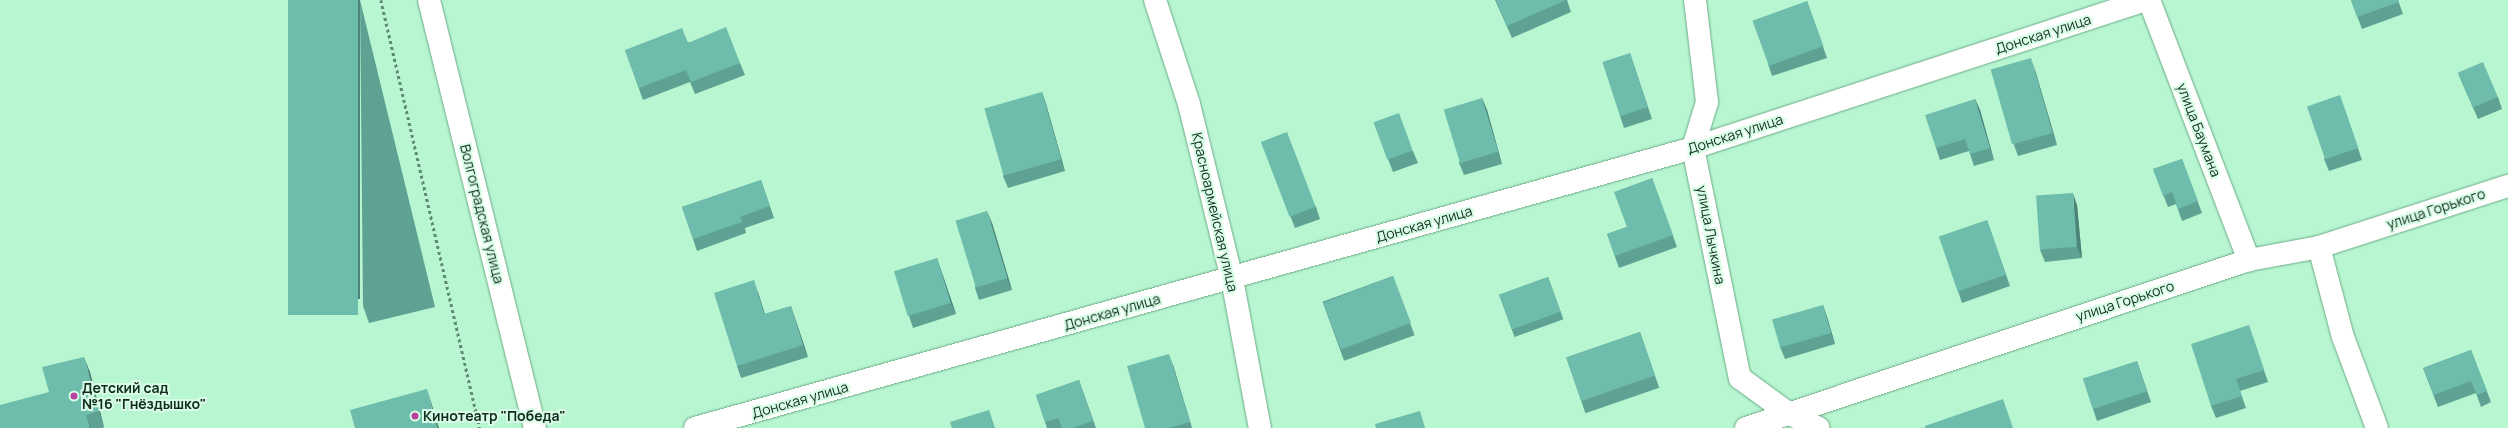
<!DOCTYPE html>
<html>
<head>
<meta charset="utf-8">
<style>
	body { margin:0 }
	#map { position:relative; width:2508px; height:428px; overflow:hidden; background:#b7f6d1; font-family:Manrope,sans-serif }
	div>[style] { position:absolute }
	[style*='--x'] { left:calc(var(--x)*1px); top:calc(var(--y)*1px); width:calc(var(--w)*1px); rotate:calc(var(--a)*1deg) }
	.path>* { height:2.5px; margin-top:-1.25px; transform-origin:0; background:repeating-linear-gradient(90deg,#5f8a72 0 3px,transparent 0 6px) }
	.roads { filter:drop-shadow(0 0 1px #6eaa87) drop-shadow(0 0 1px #6eaa87) }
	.minor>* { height:22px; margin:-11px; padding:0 11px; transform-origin:11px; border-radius:11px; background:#fff }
	.tertiary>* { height:22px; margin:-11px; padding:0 11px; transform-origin:11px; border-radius:11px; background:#fff }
	.wall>* { inset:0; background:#5fa293; transform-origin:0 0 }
	.shaded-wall>* { inset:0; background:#4d8478; transform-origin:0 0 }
	.building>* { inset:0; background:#6ebcab; transform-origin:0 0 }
	.dots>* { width:11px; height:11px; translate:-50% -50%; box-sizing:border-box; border:2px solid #d8fde6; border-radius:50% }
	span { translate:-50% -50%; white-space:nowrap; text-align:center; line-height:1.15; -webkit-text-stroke:4px #d8fde6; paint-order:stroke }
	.street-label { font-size:14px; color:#122b1e }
	.poi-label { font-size:14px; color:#122b1e; font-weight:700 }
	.left { translate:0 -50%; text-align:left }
</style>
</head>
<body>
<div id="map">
	<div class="path">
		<i style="--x:381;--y:0;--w:439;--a:77"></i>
	</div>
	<div class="roads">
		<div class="minor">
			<i style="--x:1155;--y:0;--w:109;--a:71.9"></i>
			<i style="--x:1189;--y:104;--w:180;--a:76.2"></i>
			<i style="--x:1232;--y:279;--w:152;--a:79.4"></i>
			<i style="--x:1695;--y:0;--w:103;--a:83.3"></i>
			<i style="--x:1707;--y:102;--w:48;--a:106.9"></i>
			<i style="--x:1693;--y:148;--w:235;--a:78.5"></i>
			<i style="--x:1740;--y:378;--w:59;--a:36.1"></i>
			<i style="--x:1788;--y:413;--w:34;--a:26"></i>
			<i style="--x:2149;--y:0;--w:279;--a:69"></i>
			<i style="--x:2319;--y:247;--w:93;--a:75.1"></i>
			<i style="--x:2343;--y:337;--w:97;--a:69.5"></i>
			<i style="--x:695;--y:428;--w:1037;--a:-15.67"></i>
			<i style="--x:1693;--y:148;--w:478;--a:-18.1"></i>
			<i style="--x:1746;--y:428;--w:530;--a:-18.47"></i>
			<i style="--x:2249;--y:260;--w:71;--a:-10.5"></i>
			<i style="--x:2319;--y:247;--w:199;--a:-17.9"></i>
		</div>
		<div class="tertiary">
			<i style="--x:429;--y:0;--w:441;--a:76.1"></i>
		</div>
	</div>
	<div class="wall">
		<i style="clip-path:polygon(360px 0,435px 307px,369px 323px,363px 306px)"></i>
		<i style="clip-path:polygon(1495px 0,1567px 0,1571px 12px,1512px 38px)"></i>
		<i style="clip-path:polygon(2351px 0,2398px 0,2403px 14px,2362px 29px)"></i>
		<i style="clip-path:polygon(1807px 1px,1827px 58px,1772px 76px,1768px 64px)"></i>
		<i style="clip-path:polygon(688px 42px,740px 63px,745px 75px,695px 94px,690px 82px,643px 100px,625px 50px)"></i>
		<i style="clip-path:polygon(1630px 53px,1652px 119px,1624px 128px,1620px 116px)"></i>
		<i style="clip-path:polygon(2035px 70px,2057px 145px,2018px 156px,2014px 145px)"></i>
		<i style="clip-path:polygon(2458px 73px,2498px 97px,2502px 109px,2478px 119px,2463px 85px)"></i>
		<i style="clip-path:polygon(1042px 92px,1046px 104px,1065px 171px,1008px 188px,1003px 176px)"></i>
		<i style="clip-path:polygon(1482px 98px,1487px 110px,1502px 164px,1464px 175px,1459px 163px)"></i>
		<i style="clip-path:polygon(1975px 99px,1980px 110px,1994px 160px,1974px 166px,1969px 151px,1940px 160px,1936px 148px)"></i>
		<i style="clip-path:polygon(2344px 107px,2362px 160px,2329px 171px,2324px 159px)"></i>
		<i style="clip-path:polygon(1374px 123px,1413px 151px,1418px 163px,1393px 172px)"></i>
		<i style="clip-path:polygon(1261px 141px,1316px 207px,1320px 219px,1295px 228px)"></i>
		<i style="clip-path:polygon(2182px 159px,2202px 213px,2182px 221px,2176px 204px,2168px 207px,2153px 169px)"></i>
		<i style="clip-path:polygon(1652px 178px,1677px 247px,1619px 268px,1607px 234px,1627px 227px)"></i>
		<i style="clip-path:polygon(761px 180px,774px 218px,745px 228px,746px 233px,697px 251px,682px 207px)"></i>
		<i style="clip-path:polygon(2077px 205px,2082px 258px,2045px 262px,2040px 250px)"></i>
		<i style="clip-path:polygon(1987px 220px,2010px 286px,1962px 303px,1958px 291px)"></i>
		<i style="clip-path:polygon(992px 223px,1012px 290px,979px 300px,975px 288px)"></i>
		<i style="clip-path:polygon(937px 258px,956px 314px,913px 328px,909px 316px)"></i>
		<i style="left:1393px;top:276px;width:63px;height:75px;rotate:70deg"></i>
		<i style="left:1548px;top:277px;width:45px;height:52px;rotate:70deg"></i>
		<i style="clip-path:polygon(758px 292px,765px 314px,791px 306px,808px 357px,741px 378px,737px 366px)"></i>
		<i style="clip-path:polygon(1823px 305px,1827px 317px,1835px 344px,1785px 359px,1780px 347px)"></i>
		<i style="left:1640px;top:332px;width:59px;height:78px;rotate:71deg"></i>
		<i style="clip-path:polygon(2253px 337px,2268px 382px,2240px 391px,2246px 408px,2216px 418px,2211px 406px)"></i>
		<i style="clip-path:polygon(2471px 350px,2491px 402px,2481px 407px,2476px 393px,2438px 407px,2423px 368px)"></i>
		<i style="clip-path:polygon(2137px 361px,2151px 402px,2097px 421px,2093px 409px)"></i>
		<i style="clip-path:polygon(1173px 365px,1192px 428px,1145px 428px)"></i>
		<i style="clip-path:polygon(90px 372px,104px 427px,102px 428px,0 428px)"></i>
		<i style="clip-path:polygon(1079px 380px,1096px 428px,1047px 428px,1036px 395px)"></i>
	</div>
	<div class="shaded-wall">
		<i style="left:358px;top:0;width:2px;height:299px"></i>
		<i style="clip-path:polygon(2031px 58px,2035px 70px,2057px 145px,2053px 133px)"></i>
		<i style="clip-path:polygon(1042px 92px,1046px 104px,1065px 171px,1061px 159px)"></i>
		<i style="clip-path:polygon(1482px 98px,1487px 110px,1502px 164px,1498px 152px)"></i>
		<i style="clip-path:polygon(1975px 99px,1980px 110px,1994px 160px,1990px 148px)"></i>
		<i style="clip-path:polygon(2073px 193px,2077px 205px,2082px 258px,2077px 247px)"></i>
		<i style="clip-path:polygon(987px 211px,992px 223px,1012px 290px,1007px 278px)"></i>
		<i style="clip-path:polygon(937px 258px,941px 270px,956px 314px,951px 303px)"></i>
		<i style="clip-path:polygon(754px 280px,758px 292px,768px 326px,764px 314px)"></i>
		<i style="clip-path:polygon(1823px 305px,1827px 317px,1835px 344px,1831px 333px)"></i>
		<i style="clip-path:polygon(791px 306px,808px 357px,803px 345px)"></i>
		<i style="clip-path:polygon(1169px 354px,1173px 365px,1192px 428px,1190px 422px)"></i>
		<i style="clip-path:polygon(84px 357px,90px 372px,104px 427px,99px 411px)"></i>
		<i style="clip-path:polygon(427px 389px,432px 405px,439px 428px,437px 428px)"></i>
		<i style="clip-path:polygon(86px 415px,91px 428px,90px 428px)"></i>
	</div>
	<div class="building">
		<i style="left:288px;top:0;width:70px;height:315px"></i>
		<i style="clip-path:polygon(1496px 0,1566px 0,1507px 26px)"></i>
		<i style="clip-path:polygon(2351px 0,2398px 0,2399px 2px,2357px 17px)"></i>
		<i style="left:1807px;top:1px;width:48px;height:58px;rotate:70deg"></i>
		<i style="clip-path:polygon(726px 27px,740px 63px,691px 82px,686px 70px,639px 88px,625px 50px,682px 28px,688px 43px)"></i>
		<i style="left:1630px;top:53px;width:57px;height:29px;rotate:72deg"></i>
		<i style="left:2031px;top:58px;width:78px;height:42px;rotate:74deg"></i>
		<i style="left:2483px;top:62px;width:38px;height:27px;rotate:67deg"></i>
		<i style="left:1042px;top:92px;width:70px;height:60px;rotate:74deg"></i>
		<i style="left:2340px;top:95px;width:56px;height:35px;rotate:71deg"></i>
		<i style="left:1482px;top:98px;width:56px;height:40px;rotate:73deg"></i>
		<i style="clip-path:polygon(1975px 99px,1990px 148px,1970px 154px,1965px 139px,1936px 148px,1925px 115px)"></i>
		<i style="left:1399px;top:113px;width:40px;height:27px;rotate:70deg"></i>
		<i style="left:1287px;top:132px;width:80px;height:28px;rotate:69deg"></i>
		<i style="clip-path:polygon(2182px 159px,2198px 201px,2178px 209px,2172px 192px,2163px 196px,2153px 169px)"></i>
		<i style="clip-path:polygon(1652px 178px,1673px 235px,1615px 256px,1607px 234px,1627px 227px,1614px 192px)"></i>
		<i style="clip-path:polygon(761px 180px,770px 206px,740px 217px,742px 222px,693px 239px,682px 207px)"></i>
		<i style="left:2073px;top:193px;width:54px;height:37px;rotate:86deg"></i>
		<i style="left:987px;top:211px;width:70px;height:33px;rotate:73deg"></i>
		<i style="left:1987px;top:220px;width:58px;height:51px;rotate:71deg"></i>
		<i style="left:937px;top:258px;width:47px;height:45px;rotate:73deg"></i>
		<i style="left:1393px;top:276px;width:50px;height:75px;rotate:69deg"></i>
		<i style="left:1548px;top:277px;width:37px;height:52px;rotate:70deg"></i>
		<i style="clip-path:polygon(754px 280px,764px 314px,791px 306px,803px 345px,737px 366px,714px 293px)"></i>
		<i style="left:1823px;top:305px;width:29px;height:53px;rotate:74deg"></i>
		<i style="clip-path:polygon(2249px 325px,2264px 370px,2236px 379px,2242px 396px,2211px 406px,2191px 344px)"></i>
		<i style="left:1640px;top:332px;width:46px;height:78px;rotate:71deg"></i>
		<i style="clip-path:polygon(2471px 350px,2487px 391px,2477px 395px,2471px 381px,2434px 395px,2423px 368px)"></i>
		<i style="clip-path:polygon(1169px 354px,1190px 422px,1169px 428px,1145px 428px,1127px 366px)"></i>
		<i style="clip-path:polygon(84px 357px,99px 411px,86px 415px,90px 428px,0 428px,0 405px,49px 392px,42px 367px)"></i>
		<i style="left:2137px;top:361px;width:32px;height:57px;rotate:72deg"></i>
		<i style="clip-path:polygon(1079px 380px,1093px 421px,1073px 428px,1062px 428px,1058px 418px,1045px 422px,1036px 395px)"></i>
		<i style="clip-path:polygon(427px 389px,437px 428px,355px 428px,350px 410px)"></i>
		<i style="clip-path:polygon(2003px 399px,2013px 428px,1925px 428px,1925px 426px)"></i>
		<i style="clip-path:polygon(989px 410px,995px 428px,952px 428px,950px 422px)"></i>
		<i style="clip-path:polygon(1420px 411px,1425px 428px,1376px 428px,1375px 424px)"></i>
	</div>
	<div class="dots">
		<i style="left:74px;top:396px;background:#b7439c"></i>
		<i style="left:415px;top:416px;background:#b7439c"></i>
	</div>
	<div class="street-label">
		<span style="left:2043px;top:34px;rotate:-18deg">Донская улица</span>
		<span style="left:2199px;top:130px;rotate:69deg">улица Баумана</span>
		<span style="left:1735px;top:134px;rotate:-18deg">Донская улица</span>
		<span style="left:2436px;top:209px;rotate:-18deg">улица Горького</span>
		<span style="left:1215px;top:212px;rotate:77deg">Красноармейская улица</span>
		<span style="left:482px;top:214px;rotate:76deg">Волгоградская улица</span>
		<span style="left:1424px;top:224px;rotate:-16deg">Донская улица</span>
		<span style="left:1711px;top:235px;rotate:79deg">улица Лычкина</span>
		<span style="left:2125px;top:301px;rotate:-18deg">улица Горького</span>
		<span style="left:1112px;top:312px;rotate:-16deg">Донская улица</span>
		<span style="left:800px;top:400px;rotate:-16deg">Донская улица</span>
	</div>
	<div class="poi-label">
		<span class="left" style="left:82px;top:396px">Детский сад<br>№16 "Гнёздышко"</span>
		<span class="left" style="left:423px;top:416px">Кинотеатр "Победа"</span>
	</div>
</div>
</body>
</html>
